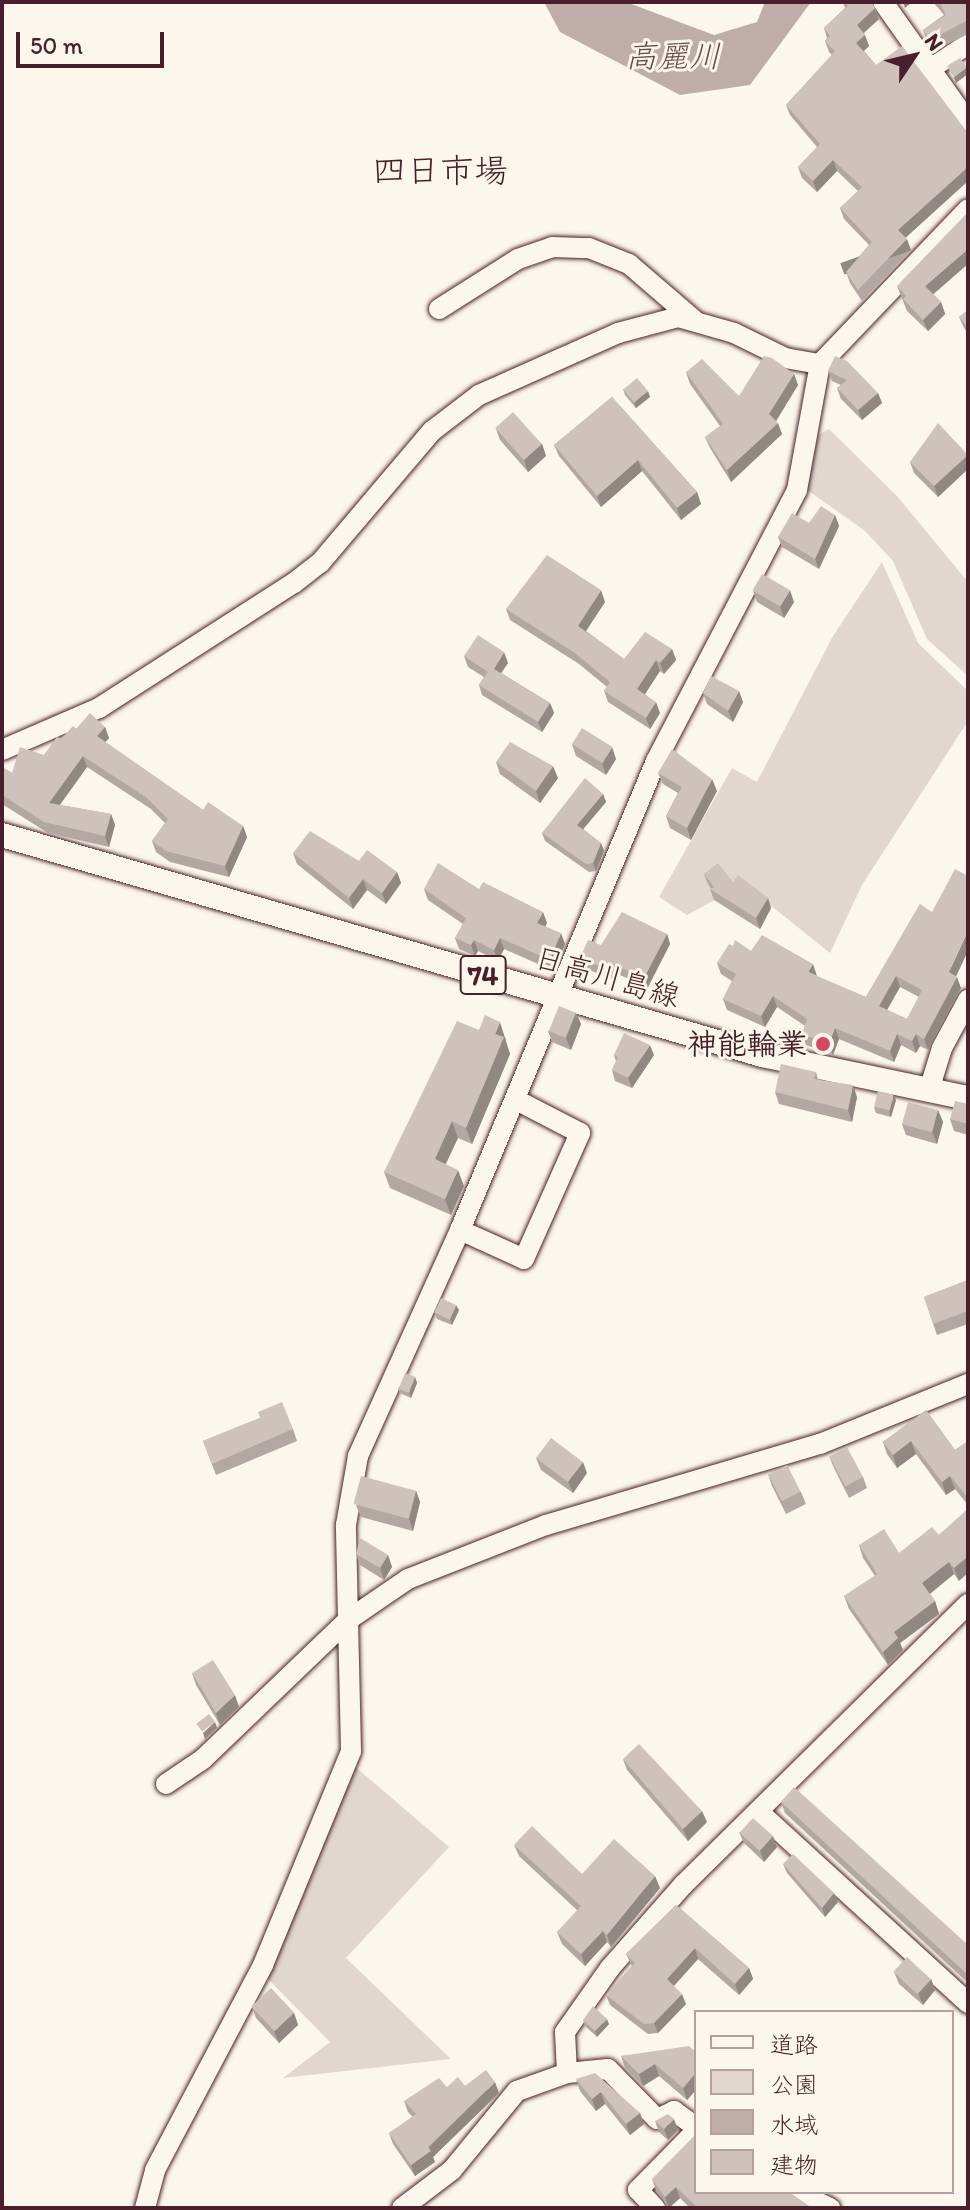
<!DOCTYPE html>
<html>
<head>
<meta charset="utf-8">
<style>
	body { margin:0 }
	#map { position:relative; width:970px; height:2210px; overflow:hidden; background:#fbf7ec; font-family:Itim,"Klee One",sans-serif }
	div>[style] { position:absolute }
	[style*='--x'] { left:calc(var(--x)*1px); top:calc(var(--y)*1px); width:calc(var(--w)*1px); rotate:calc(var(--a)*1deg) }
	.green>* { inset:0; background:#e2d7d0 }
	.water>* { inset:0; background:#bfadaa }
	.roads { filter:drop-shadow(0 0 2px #4a1f2b) drop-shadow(0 0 2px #4a1f2b) }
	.minor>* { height:20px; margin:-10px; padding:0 10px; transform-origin:10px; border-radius:10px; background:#fbf7ec }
	.major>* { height:24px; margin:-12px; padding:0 12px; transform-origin:12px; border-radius:12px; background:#fbf7ec }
	.wall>* { inset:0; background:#b2a7a2 }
	.shaded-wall>* { inset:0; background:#918884; transform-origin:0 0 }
	.building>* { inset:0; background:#cfc2bc; transform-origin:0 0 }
	.dots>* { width:22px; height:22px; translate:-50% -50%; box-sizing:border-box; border:4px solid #fbf7ec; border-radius:50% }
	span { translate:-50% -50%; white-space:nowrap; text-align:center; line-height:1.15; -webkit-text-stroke:6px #fbf7ec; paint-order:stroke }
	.shield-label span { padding:2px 6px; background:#fbf7ec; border:2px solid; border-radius:6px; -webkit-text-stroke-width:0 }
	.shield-label { font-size:28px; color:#4a1f2b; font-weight:700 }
	.street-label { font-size:30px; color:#4a1f2b }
	.poi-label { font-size:30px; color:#4a1f2b; font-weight:700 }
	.right { translate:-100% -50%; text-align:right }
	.water-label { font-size:32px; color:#6d4a51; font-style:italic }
	.quarter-label { font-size:34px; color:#4a1f2b }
	.frame { position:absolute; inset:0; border:4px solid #4a1f2b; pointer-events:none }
	.legend { position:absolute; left:694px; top:2010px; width:260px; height:184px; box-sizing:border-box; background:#fbf7ec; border:2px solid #b4a19f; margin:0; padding:10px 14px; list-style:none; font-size:24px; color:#4a1f2b }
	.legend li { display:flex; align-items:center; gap:16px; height:40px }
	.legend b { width:40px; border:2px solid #b4a19f }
	.north { position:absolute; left:874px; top:16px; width:80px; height:80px; -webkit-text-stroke:6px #fbf7ec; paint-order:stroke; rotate:55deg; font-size:22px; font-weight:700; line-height:32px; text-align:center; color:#4a1f2b }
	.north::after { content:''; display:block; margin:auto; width:28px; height:36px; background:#4a1f2b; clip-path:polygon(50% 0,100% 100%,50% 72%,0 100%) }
	.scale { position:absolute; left:16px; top:32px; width:148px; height:36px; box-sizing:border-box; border:4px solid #4a1f2b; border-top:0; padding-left:10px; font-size:24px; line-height:28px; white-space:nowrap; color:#4a1f2b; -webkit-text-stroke:6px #fbf7ec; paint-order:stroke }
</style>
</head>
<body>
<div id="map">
	<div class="green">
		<i style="clip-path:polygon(829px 429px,897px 496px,968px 582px,968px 676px,927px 639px,893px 561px,865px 531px,806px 489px,818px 435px)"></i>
		<i style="clip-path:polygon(882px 562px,918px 643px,968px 691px,968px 721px,862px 885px,830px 953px,744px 884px,687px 915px,659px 897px,732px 768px,757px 782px,833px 636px)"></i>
		<i style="clip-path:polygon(352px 1764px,449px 1847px,346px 1958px,451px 2059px,283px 2078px,330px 2042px,266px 1977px)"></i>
	</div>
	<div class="water">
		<i style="clip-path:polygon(544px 2px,626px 2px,714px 35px,757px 22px,765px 2px,811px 2px,750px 85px,680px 95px,560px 32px)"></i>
	</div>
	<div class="roads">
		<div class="minor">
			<i style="--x:883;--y:2;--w:147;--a:54.7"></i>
			<i style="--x:930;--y:69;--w:45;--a:-33.3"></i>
			<i style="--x:439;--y:309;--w:93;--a:-32.3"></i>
			<i style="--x:518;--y:259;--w:36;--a:-19"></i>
			<i style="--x:552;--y:247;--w:37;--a:2"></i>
			<i style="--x:589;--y:248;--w:43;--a:21.8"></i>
			<i style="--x:629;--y:264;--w:86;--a:40.7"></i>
			<i style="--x:2;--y:750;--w:106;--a:-23.4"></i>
			<i style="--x:99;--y:708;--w:232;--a:-32.7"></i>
			<i style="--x:294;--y:583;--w:33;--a:-38"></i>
			<i style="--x:320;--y:563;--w:173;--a:-49.7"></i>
			<i style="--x:432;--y:431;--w:59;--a:-37.5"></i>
			<i style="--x:479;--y:395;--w:152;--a:-24"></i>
			<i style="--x:618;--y:333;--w:62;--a:-14.9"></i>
			<i style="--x:678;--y:317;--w:58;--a:15.9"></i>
			<i style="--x:734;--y:333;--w:57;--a:26.1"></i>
			<i style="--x:785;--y:358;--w:36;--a:10"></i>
			<i style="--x:820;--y:364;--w:214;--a:-46.3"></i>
			<i style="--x:929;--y:1090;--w:44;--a:-72.8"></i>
			<i style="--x:942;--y:1048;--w:55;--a:-61.6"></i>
			<i style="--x:460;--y:1230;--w:70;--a:24.4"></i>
			<i style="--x:524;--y:1259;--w:138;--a:-66"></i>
			<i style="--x:580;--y:1133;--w:72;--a:-152.7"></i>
			<i style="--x:166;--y:1784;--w:45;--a:-34"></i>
			<i style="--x:203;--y:1759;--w:201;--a:-43.8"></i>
			<i style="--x:348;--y:1620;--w:73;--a:-34.3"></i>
			<i style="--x:408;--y:1579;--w:148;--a:-21.4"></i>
			<i style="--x:546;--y:1525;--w:286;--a:-16.5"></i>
			<i style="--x:820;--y:1444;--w:160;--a:-22.1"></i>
			<i style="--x:760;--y:1813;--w:282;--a:42.4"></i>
			<i style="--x:567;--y:2073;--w:41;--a:-5.6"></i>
			<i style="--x:608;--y:2069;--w:70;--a:45.6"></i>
			<i style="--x:657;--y:2119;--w:19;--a:-25"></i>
			<i style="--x:674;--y:2111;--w:27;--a:36"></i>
			<i style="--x:797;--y:2192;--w:37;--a:26"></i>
			<i style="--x:145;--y:2208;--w:39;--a:-75"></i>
			<i style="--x:155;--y:2170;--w:232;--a:-62.2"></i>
			<i style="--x:263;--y:1965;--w:231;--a:-67.6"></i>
			<i style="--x:351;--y:1751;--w:226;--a:-91.3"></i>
			<i style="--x:346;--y:1525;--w:70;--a:-80.1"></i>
			<i style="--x:358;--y:1456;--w:248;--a:-65.7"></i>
			<i style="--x:460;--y:1230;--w:508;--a:-67.32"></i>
			<i style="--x:656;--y:761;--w:305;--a:-62.5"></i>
			<i style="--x:797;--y:490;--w:128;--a:-79.7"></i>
			<i style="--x:402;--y:2208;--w:63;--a:-37.2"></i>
			<i style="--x:452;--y:2170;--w:102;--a:-50.6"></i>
			<i style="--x:517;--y:2091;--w:53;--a:-19.8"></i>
			<i style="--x:567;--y:2073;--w:41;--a:-92.8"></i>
			<i style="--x:565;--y:2032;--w:78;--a:-54.9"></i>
			<i style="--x:610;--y:1968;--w:112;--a:-48.6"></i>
			<i style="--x:684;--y:1884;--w:399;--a:-44.6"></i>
			<i style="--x:655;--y:2208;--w:25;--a:-133"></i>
			<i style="--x:638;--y:2190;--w:83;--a:-45.5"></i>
		</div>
		<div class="major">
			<i style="--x:2;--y:835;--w:791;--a:16.14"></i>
			<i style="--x:762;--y:1055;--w:210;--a:11.8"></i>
		</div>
	</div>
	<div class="wall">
		<i style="clip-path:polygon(843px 2px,871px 2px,875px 8px,879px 19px,864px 33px,869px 46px,864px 51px,876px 65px,968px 133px,968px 181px,905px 238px,911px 250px,862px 301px,850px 283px,846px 272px,869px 245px,844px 219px,840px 208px,858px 191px,837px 171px,817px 192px,802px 178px,798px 167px,817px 147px,790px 115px,786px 105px,832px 55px,829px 52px,825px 41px,827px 38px,824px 28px,845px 8px)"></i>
		<i style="clip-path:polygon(933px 2px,968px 2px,968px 34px,934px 51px,927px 42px,923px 30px,944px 15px)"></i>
		<i style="clip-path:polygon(897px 286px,933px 294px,941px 302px,945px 314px,928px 331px,907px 311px)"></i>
		<i style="clip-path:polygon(968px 310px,968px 334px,964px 328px,959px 317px)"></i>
		<i style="clip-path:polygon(828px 371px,878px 393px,882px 403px,862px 420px,841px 399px,837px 388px,841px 385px,832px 381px)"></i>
		<i style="clip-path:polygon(686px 372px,739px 396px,794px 374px,798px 385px,776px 421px,782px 434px,731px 482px,710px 448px,705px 437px,720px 426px,690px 384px)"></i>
		<i style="clip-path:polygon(623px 389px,650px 397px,636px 408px,625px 395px)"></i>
		<i style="clip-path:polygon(612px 397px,697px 492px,701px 504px,681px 520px,642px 471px,601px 507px,559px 456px,554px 445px)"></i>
		<i style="clip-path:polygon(496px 429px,542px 444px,546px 456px,528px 472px,500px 440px)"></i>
		<i style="clip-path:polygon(968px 455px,968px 469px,938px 497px,914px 473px,910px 462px)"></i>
		<i style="clip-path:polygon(835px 515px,839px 526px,819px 569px,782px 547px,778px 537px,809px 523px)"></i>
		<i style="clip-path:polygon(753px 591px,794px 602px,784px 618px,757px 602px)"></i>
		<i style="clip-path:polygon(605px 602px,586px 631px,624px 659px,672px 649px,676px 660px,664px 674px,660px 671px,645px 694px,660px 713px,650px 729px,608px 702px,604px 691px,607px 687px,579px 664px,510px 620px,506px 609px)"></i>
		<i style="clip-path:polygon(464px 656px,508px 663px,501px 673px,550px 703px,554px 713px,542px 732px,482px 695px,479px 685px,484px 677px,468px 667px)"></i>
		<i style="clip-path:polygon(703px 693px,743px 702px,733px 722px,707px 704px)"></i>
		<i style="clip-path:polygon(105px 727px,109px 738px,105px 742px,203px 810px,243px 826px,247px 837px,229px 877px,170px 862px,156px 852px,152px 841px,165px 823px,151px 809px,87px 767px,60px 805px,111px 814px,115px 825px,109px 847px,48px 833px,2px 804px,2px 767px,12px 773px,44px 755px,76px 729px)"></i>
		<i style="clip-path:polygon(572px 744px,616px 759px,606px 775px,576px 756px)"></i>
		<i style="clip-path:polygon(496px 762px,558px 778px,540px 803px,500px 774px)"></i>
		<i style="clip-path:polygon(658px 773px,717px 791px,691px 840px,670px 828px,666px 816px,678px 793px,663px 784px)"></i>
		<i style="clip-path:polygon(603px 794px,606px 802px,583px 829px,601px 843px,604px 851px,596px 871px,589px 872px,545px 841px,542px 833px)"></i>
		<i style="clip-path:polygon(293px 853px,359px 861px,397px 872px,401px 883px,386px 904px,367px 890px,353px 909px,297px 864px)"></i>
		<i style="clip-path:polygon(704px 874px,733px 882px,768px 898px,771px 908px,760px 929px,714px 900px,710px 889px,711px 889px,708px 884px)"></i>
		<i style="clip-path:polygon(424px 889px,479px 889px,547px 923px,545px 926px,565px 944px,554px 971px,504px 949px,498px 961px,478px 951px,475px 956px,459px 949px,455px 938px,463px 924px,428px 900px)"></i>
		<i style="clip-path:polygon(evenodd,920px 904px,961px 988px,928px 1050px,920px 1046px,916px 1053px,901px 1045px,894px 1062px,839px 1039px,833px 1055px,806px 1045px,802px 1034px,805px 1026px,777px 1007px,765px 1027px,727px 1010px,723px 999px,732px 981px,721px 974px,717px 963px,733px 946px,751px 951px,866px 997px,920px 904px,900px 987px,919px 997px,907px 1019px,887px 1010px,900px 987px)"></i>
		<i style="clip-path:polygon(667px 934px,670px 944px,648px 987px,615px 973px,612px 979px,584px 968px,580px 958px,601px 945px)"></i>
		<i style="clip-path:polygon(576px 1013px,581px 1024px,571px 1050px,552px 1042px,548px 1031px)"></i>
		<i style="clip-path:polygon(479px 1030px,506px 1038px,505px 1041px,510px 1054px,472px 1144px,458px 1138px,446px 1164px,464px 1186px,451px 1215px,390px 1188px,384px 1172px)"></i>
		<i style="clip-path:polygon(614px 1055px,654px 1055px,632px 1088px,615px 1081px,612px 1070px,616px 1061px)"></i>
		<i style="clip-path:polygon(816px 1072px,818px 1079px,857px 1097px,852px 1122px,779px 1104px,775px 1092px)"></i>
		<i style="clip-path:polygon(896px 1100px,891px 1117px,876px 1113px,874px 1107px)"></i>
		<i style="clip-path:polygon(968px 1104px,968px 1135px,954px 1131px,950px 1119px)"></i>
		<i style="clip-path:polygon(938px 1110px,943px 1122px,937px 1144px,906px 1135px,902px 1124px)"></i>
		<i style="clip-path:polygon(968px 1280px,968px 1324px,937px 1335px,924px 1297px)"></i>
		<i style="clip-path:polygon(459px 1310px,452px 1325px,437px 1319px,435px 1313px)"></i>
		<i style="clip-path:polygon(415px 1377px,417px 1383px,411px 1398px,400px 1393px,398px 1388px)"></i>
		<i style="clip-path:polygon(926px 1410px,955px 1450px,968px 1441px,968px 1505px,955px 1489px,946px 1495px,916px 1454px,897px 1468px,887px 1454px,883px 1442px)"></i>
		<i style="clip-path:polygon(260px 1418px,293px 1429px,297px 1441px,216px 1475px,203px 1441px)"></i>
		<i style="clip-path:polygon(829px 1456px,863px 1477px,867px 1488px,849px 1498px,834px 1468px)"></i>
		<i style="clip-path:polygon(536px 1458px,587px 1473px,573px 1493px,541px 1470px)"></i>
		<i style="clip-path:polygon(768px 1474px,801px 1492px,806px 1504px,786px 1514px,772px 1486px)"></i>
		<i style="clip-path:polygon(416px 1491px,420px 1502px,413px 1531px,361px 1517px,356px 1505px)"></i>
		<i style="clip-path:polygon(968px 1509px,959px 1581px,954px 1574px,930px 1594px,935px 1601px,939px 1614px,900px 1643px,903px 1650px,888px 1665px,849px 1609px,844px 1596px,875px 1576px,863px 1558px,859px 1545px,899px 1553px,939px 1535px)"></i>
		<i style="clip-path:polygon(356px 1554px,388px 1555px,392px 1567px,384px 1580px,360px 1565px)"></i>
		<i style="clip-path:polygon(192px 1673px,239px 1707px,220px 1725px,196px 1685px)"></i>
		<i style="clip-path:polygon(623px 1759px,707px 1822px,688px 1841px,627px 1770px)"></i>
		<i style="clip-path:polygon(781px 1802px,968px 1945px,968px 1983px,785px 1813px)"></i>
		<i style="clip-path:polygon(739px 1832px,777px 1847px,764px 1862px,744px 1843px)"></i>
		<i style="clip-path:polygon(514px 1845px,582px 1874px,660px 1888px,611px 1947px,607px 1942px,585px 1966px,562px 1944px,557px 1932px,578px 1911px,519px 1856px)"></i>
		<i style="clip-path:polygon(783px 1864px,834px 1893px,838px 1902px,825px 1917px,787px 1873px)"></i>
		<i style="clip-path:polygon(676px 1905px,749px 1968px,753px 1979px,739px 1995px,698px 1959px,674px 1986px,686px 2004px,658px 2033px,648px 2034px,610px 2005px,606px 1995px,632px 1966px,626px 1954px)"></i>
		<i style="clip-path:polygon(894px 1972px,931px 1979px,935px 1990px,923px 2005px,899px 1984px)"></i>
		<i style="clip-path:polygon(252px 2007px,294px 2013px,298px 2025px,279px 2043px,256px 2018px)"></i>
		<i style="clip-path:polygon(583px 2020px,609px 2024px,597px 2037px,585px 2026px)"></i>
		<i style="clip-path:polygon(696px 2052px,696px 2090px,687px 2100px,659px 2076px,643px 2086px,625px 2068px,621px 2056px)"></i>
		<i style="clip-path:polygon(576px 2079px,640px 2113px,644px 2124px,630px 2135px,605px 2104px,596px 2111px,580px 2091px)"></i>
		<i style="clip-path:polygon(465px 2086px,499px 2093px,433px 2157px,435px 2162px,415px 2176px,393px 2144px,389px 2133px,413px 2117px,408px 2112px,404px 2101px,447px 2087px)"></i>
		<i style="clip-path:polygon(655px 2121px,678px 2130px,668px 2140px,659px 2132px)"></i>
		<i style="clip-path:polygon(652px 2179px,696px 2192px,812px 2208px,690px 2208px,680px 2198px,669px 2208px,656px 2190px)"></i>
	</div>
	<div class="shaded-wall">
		<i style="clip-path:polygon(903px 2px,912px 2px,905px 8px)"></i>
		<i style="clip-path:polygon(875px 8px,879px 19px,860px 36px,857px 25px)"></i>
		<i style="clip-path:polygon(865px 35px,869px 46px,860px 54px,856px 43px)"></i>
		<i style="clip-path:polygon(967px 67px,968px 74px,956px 83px,954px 77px)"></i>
		<i style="clip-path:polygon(833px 160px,837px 171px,817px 192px,813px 181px)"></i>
		<i style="clip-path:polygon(968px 167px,968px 181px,902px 241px,898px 230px)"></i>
		<i style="left:907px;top:239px;width:12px;height:71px;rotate:70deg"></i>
		<i style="clip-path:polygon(968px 249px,968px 264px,929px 298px,925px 286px)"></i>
		<i style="clip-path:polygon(941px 302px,945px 314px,928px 331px,923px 320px)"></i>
		<i style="clip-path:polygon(794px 374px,798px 385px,773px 426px,769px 414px)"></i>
		<i style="clip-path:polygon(648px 391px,650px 397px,636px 408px,634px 402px)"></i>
		<i style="clip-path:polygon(878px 393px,882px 403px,862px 420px,858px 410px)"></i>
		<i style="clip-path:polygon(778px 423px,782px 434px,731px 482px,727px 470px)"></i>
		<i style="clip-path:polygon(542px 444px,546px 456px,528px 472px,524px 460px)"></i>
		<i style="clip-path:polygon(968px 455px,968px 465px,967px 463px,968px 469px,938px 497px,934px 486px)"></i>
		<i style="clip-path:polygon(638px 460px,642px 471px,601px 507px,597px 496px)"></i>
		<i style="clip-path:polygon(697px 492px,701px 504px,681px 520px,677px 508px)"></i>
		<i style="clip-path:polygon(835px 515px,839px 526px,819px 569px,815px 559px)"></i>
		<i style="clip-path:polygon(601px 590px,605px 602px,582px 637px,578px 626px)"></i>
		<i style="clip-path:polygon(790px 590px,794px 602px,784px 618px,780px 607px)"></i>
		<i style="clip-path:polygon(672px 649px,676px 660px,664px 674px,660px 663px)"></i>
		<i style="clip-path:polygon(504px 652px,508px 663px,497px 679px,494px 669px)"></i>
		<i style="clip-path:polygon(656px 660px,660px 671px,641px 700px,637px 689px)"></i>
		<i style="clip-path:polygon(739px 691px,743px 702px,733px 722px,728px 711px)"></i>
		<i style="clip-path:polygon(656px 702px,660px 713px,650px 729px,646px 718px)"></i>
		<i style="clip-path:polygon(550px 703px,554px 713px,542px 732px,538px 722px)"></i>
		<i style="clip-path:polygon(105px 727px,109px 738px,101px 747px,97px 736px)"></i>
		<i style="clip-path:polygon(612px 747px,616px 759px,606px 775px,602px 763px)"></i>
		<i style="clip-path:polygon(83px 756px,87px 767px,53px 814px,49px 803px)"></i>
		<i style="clip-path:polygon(553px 766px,558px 778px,540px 803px,536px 791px)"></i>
		<i style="clip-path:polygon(712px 779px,717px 791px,691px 840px,687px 828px)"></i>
		<i style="clip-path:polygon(603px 794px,606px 802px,580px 833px,577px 825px)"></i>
		<i style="clip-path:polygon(111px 814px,115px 825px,109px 847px,105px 836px)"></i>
		<i style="clip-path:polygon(243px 826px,247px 837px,229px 877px,225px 866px)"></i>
		<i style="clip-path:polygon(601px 843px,604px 851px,596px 871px,593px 863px)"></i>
		<i style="clip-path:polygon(397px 872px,401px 883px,386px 904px,382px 893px)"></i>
		<i style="clip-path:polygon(363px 879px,367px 890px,353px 909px,349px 898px)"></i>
		<i style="clip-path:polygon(768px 898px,771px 908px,760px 929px,756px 918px)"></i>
		<i style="clip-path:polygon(543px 912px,547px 923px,541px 934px,537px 923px)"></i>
		<i style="clip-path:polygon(968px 931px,968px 951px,953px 983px,949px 972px)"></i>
		<i style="clip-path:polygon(561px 933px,565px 944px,554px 971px,550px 960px)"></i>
		<i style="clip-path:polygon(667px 934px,670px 944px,648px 987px,644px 978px)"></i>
		<i style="clip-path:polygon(500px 938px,504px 949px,498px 961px,494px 950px)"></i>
		<i style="clip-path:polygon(474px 940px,478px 951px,475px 956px,471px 945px)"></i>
		<i style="clip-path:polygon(611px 963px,615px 973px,612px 979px,608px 970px)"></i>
		<i style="clip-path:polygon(813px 964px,817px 976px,808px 972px)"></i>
		<i style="clip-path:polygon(896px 976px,900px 987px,883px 1017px,879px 1006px)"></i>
		<i style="clip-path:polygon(957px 977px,961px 988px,928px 1050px,924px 1039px)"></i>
		<i style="clip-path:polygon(773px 996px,777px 1007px,765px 1027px,761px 1016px)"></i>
		<i style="clip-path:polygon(576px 1013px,581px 1024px,571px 1050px,566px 1038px)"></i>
		<i style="clip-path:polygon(500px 1022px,510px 1054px,472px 1144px,466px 1128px,495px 1034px)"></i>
		<i style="clip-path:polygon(835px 1028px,839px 1039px,833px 1055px,829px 1044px)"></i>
		<i style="clip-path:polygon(897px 1034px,901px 1045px,894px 1062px,890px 1051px)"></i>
		<i style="clip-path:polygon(916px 1034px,920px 1046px,916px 1053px,912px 1041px)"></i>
		<i style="clip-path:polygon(650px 1045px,654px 1055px,632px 1088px,628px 1078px)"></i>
		<i style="clip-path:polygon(853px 1085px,857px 1097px,852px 1122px,848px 1110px)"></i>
		<i style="clip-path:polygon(894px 1095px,896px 1100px,891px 1117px,889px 1111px)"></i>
		<i style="clip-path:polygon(938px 1110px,943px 1122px,937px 1144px,932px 1132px)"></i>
		<i style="clip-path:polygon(452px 1121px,458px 1138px,440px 1175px,435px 1159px)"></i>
		<i style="clip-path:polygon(458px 1170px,464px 1186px,451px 1215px,445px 1199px)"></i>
		<i style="clip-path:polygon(456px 1305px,459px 1310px,452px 1325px,450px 1319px)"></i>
		<i style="clip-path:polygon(415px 1377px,417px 1383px,411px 1398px,409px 1392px)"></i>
		<i style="clip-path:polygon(911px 1441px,916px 1454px,897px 1468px,893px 1455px)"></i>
		<i style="clip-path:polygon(583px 1462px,587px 1473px,573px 1493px,568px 1482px)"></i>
		<i style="clip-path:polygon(950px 1476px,955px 1489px,946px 1495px,942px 1482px)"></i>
		<i style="clip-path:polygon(416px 1491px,420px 1502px,413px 1531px,409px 1519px)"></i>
		<i style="clip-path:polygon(388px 1555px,392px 1567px,384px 1580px,380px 1568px)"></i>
		<i style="clip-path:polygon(968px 1556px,968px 1573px,959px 1581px,954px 1568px)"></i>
		<i style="clip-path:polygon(949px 1562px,954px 1574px,927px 1596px,922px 1583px)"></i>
		<i style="clip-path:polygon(935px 1601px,939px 1614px,900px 1643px,903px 1650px,888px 1665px,883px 1652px,894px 1632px)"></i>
		<i style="clip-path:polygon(235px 1695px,239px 1707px,220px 1725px,216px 1713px)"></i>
		<i style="clip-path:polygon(215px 1722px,217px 1728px,205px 1739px,203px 1733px)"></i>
		<i style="clip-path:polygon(702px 1811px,707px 1822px,688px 1841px,683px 1829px)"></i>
		<i style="clip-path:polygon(773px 1836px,777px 1847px,764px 1862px,760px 1850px)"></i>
		<i style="clip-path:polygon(655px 1876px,660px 1888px,611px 1947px,607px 1935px)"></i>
		<i style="clip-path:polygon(834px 1893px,838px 1902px,825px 1917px,822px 1908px)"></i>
		<i style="clip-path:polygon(603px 1931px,607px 1942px,585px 1966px,581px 1954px)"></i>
		<i style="clip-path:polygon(695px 1948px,698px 1959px,671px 1989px,667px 1979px)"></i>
		<i style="clip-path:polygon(749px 1968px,753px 1979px,739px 1995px,735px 1984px)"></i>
		<i style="clip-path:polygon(931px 1979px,935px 1990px,923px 2005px,918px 1993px)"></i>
		<i style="clip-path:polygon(682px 1994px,686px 2004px,658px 2033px,654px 2023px)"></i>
		<i style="clip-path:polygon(294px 2013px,298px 2025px,279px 2043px,274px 2031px)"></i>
		<i style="clip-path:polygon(607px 2019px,609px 2024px,597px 2037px,595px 2031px)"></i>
		<i style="clip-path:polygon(655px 2064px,659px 2076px,643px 2086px,639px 2074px)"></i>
		<i style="clip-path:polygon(696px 2073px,696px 2090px,687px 2100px,683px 2088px)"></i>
		<i style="clip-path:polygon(495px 2082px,499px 2093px,433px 2157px,435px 2162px,415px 2176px,411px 2165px)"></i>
		<i style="clip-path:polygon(601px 2092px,605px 2104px,596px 2111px,592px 2099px)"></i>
		<i style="clip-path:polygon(640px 2113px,644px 2124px,630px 2135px,626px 2124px)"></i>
		<i style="clip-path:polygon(674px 2119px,678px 2130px,668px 2140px,664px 2129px)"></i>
		<i style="clip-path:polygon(676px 2187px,680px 2198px,669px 2208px,665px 2197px)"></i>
	</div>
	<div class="building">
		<i style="clip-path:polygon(845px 2px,871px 2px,875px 8px,857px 25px,865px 35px,856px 43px,876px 65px,902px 46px,968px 133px,968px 167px,898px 230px,907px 239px,858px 290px,846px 272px,872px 242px,840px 208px,862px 187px,833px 160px,813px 181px,798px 167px,820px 144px,786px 105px,835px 51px,825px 41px,830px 36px,824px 28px,848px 6px)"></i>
		<i style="clip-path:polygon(939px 2px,968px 2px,968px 20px,930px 40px,923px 30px,946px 15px)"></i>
		<i style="clip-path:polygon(960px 58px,967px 67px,954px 77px,947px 66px)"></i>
		<i style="clip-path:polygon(968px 212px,968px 249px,925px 286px,941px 302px,923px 320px,903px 299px,906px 296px,897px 286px)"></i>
		<i style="clip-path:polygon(968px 310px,968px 328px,959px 317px)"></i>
		<i style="clip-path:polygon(764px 356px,772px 358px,794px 374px,769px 414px,778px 423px,727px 470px,705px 437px,723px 424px,686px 372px,702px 359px,739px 396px)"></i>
		<i style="clip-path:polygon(835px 356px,847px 361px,878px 393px,858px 410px,837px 388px,847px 380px,828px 371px)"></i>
		<i style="left:637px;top:378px;width:17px;height:18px;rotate:50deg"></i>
		<i style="clip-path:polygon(612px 397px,697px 492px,677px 508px,638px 460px,597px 496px,554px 445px)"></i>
		<i style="left:513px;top:412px;width:43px;height:24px;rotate:48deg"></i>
		<i style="clip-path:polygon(938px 423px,968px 455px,934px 486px,910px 462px)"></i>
		<i style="clip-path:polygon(821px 506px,835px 515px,815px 559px,778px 537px,792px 513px,809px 523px)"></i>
		<i style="clip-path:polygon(547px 555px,601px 590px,578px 626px,624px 659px,645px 632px,672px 649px,660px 663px,656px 660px,637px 689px,656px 702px,646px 718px,604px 691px,610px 682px,575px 653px,506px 609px)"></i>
		<i style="left:762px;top:574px;width:32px;height:19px;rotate:30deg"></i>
		<i style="clip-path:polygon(478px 635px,504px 652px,494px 669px,550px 703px,538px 722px,479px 685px,488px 672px,464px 656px)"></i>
		<i style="clip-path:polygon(711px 676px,739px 691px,728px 711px,703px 693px)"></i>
		<i style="clip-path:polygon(90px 713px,105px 727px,97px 736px,203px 810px,208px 802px,243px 826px,225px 866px,166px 851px,152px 841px,168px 819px,147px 798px,83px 756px,49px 803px,111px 814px,105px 836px,44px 822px,2px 795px,2px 767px,12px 773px,20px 747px,44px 755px,57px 737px,61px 739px,73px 726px,76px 729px)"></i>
		<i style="left:582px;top:728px;width:36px;height:19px;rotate:32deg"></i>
		<i style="clip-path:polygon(510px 742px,553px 766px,536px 791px,496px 762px)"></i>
		<i style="clip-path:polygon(672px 749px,712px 779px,687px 828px,666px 816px,682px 787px,658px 773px)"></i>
		<i style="clip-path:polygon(585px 778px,603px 794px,577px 825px,601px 843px,593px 863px,586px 864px,542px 833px)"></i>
		<i style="clip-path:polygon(310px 831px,359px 861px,367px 850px,397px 872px,382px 893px,363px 879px,349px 898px,293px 853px)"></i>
		<i style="clip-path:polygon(438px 863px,479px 889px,483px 882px,543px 912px,537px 923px,561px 933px,550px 960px,500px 938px,494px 950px,474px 940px,471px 945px,455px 938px,466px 918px,424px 889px)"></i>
		<i style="clip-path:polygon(718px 863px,733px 882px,738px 875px,768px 898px,756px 918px,710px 889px,714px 887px,704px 874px)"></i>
		<i style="clip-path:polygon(evenodd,955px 869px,968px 876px,968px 931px,949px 972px,957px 977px,924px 1039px,916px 1034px,912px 1041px,897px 1034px,890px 1051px,835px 1028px,829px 1044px,802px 1034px,807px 1019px,773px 996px,761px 1016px,723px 999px,736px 974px,717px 963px,729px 944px,733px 946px,735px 940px,751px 951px,762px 935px,813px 964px,808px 972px,866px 997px,920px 904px,932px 912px,955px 869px,896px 976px,922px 990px,907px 1019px,879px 1006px,896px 976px)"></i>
		<i style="clip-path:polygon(622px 912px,667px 934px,644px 978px,611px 963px,608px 970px,580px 958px,588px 940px,601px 945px)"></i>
		<i style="left:559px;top:1006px;width:18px;height:27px;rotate:22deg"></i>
		<i style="clip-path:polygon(485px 1015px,500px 1022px,495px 1034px,504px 1037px,466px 1128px,452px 1121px,435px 1159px,458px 1170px,445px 1199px,384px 1172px,457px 1021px,479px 1030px)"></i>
		<i style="clip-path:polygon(624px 1033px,650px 1045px,628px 1078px,612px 1070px,618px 1057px,614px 1055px)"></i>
		<i style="clip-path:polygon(781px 1064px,816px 1072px,814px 1079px,853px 1085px,848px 1110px,775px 1092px)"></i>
		<i style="left:878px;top:1091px;width:16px;height:16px;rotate:14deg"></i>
		<i style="clip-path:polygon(955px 1101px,968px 1104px,968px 1124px,950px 1119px)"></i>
		<i style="left:908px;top:1102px;width:31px;height:23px;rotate:15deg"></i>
		<i style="clip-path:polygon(968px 1280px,968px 1311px,933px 1324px,924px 1297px)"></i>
		<i style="left:441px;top:1298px;width:17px;height:16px;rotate:25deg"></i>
		<i style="left:405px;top:1373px;width:11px;height:17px;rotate:22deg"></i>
		<i style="clip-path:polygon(282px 1402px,293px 1429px,212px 1464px,203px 1441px,260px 1418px,258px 1412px)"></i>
		<i style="clip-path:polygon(926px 1410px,955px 1450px,968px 1441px,968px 1498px,950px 1476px,942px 1482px,911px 1441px,893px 1455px,883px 1442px)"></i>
		<i style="left:551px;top:1438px;width:40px;height:25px;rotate:37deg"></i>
		<i style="left:847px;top:1447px;width:34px;height:20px;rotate:62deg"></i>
		<i style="left:787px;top:1465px;width:30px;height:21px;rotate:63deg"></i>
		<i style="left:361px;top:1476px;width:57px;height:29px;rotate:15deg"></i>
		<i style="clip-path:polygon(968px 1509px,968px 1556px,954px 1568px,949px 1562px,922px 1583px,935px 1601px,894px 1632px,898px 1638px,883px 1652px,844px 1596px,877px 1574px,859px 1545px,884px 1529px,899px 1553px,932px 1527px,939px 1535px)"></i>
		<i style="clip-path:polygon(360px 1538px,388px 1555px,380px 1568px,356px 1554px)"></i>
		<i style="clip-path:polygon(213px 1660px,235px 1695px,216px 1713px,192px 1673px)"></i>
		<i style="left:209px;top:1714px;width:10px;height:16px;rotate:53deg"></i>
		<i style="clip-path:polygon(639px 1744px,702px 1811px,683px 1829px,623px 1759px)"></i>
		<i style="clip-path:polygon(794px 1787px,968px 1945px,968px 1975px,781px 1802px)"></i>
		<i style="left:753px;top:1818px;width:27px;height:20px;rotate:42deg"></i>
		<i style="clip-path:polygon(532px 1826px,582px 1874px,614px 1839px,655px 1876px,607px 1935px,603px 1931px,581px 1954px,557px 1932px,581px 1906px,514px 1845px)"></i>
		<i style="clip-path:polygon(793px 1854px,834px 1893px,822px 1908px,783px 1864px)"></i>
		<i style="clip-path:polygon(676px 1905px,749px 1968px,735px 1984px,695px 1948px,667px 1979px,682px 1994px,654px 2023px,644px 2024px,606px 1995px,635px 1963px,626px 1954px)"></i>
		<i style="left:907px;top:1957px;width:33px;height:20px;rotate:43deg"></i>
		<i style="left:271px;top:1988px;width:34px;height:27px;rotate:47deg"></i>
		<i style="clip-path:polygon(593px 2006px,607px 2019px,595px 2031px,583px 2020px)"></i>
		<i style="clip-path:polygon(689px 2046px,696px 2052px,696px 2073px,683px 2088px,655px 2064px,639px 2074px,621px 2056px)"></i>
		<i style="clip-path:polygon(486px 2070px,495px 2082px,428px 2147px,431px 2151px,411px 2165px,389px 2133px,416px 2114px,404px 2101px,439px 2078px,447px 2087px,458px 2077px,465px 2086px)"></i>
		<i style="clip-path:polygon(595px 2073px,640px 2113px,626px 2124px,601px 2092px,592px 2099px,576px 2079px)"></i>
		<i style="clip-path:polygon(668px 2114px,674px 2119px,664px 2129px,655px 2121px)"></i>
		<i style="clip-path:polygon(696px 2134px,696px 2192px,789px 2192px,812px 2208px,698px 2208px,676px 2187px,665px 2197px,652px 2179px)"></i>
	</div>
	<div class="dots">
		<i style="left:823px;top:1044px;background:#d1495b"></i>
	</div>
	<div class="shield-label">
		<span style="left:483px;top:975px">74</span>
	</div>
	<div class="street-label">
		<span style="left:607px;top:977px;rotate:16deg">日高川島線</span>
	</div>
	<div class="poi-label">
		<span class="right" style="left:807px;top:1044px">神能輪業</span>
	</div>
	<div class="water-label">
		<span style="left:673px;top:56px">高麗川</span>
	</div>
	<div class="quarter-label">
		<span style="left:440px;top:171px">四日市場</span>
	</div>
	<div class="frame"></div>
	<ul class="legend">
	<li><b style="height:10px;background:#fbf7ec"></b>道路</li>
	<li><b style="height:22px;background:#e2d7d0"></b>公園</li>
	<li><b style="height:22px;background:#bfadaa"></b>水域</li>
	<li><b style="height:22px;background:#cfc2bc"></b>建物</li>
	</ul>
	<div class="north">N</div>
	<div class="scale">50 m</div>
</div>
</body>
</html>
